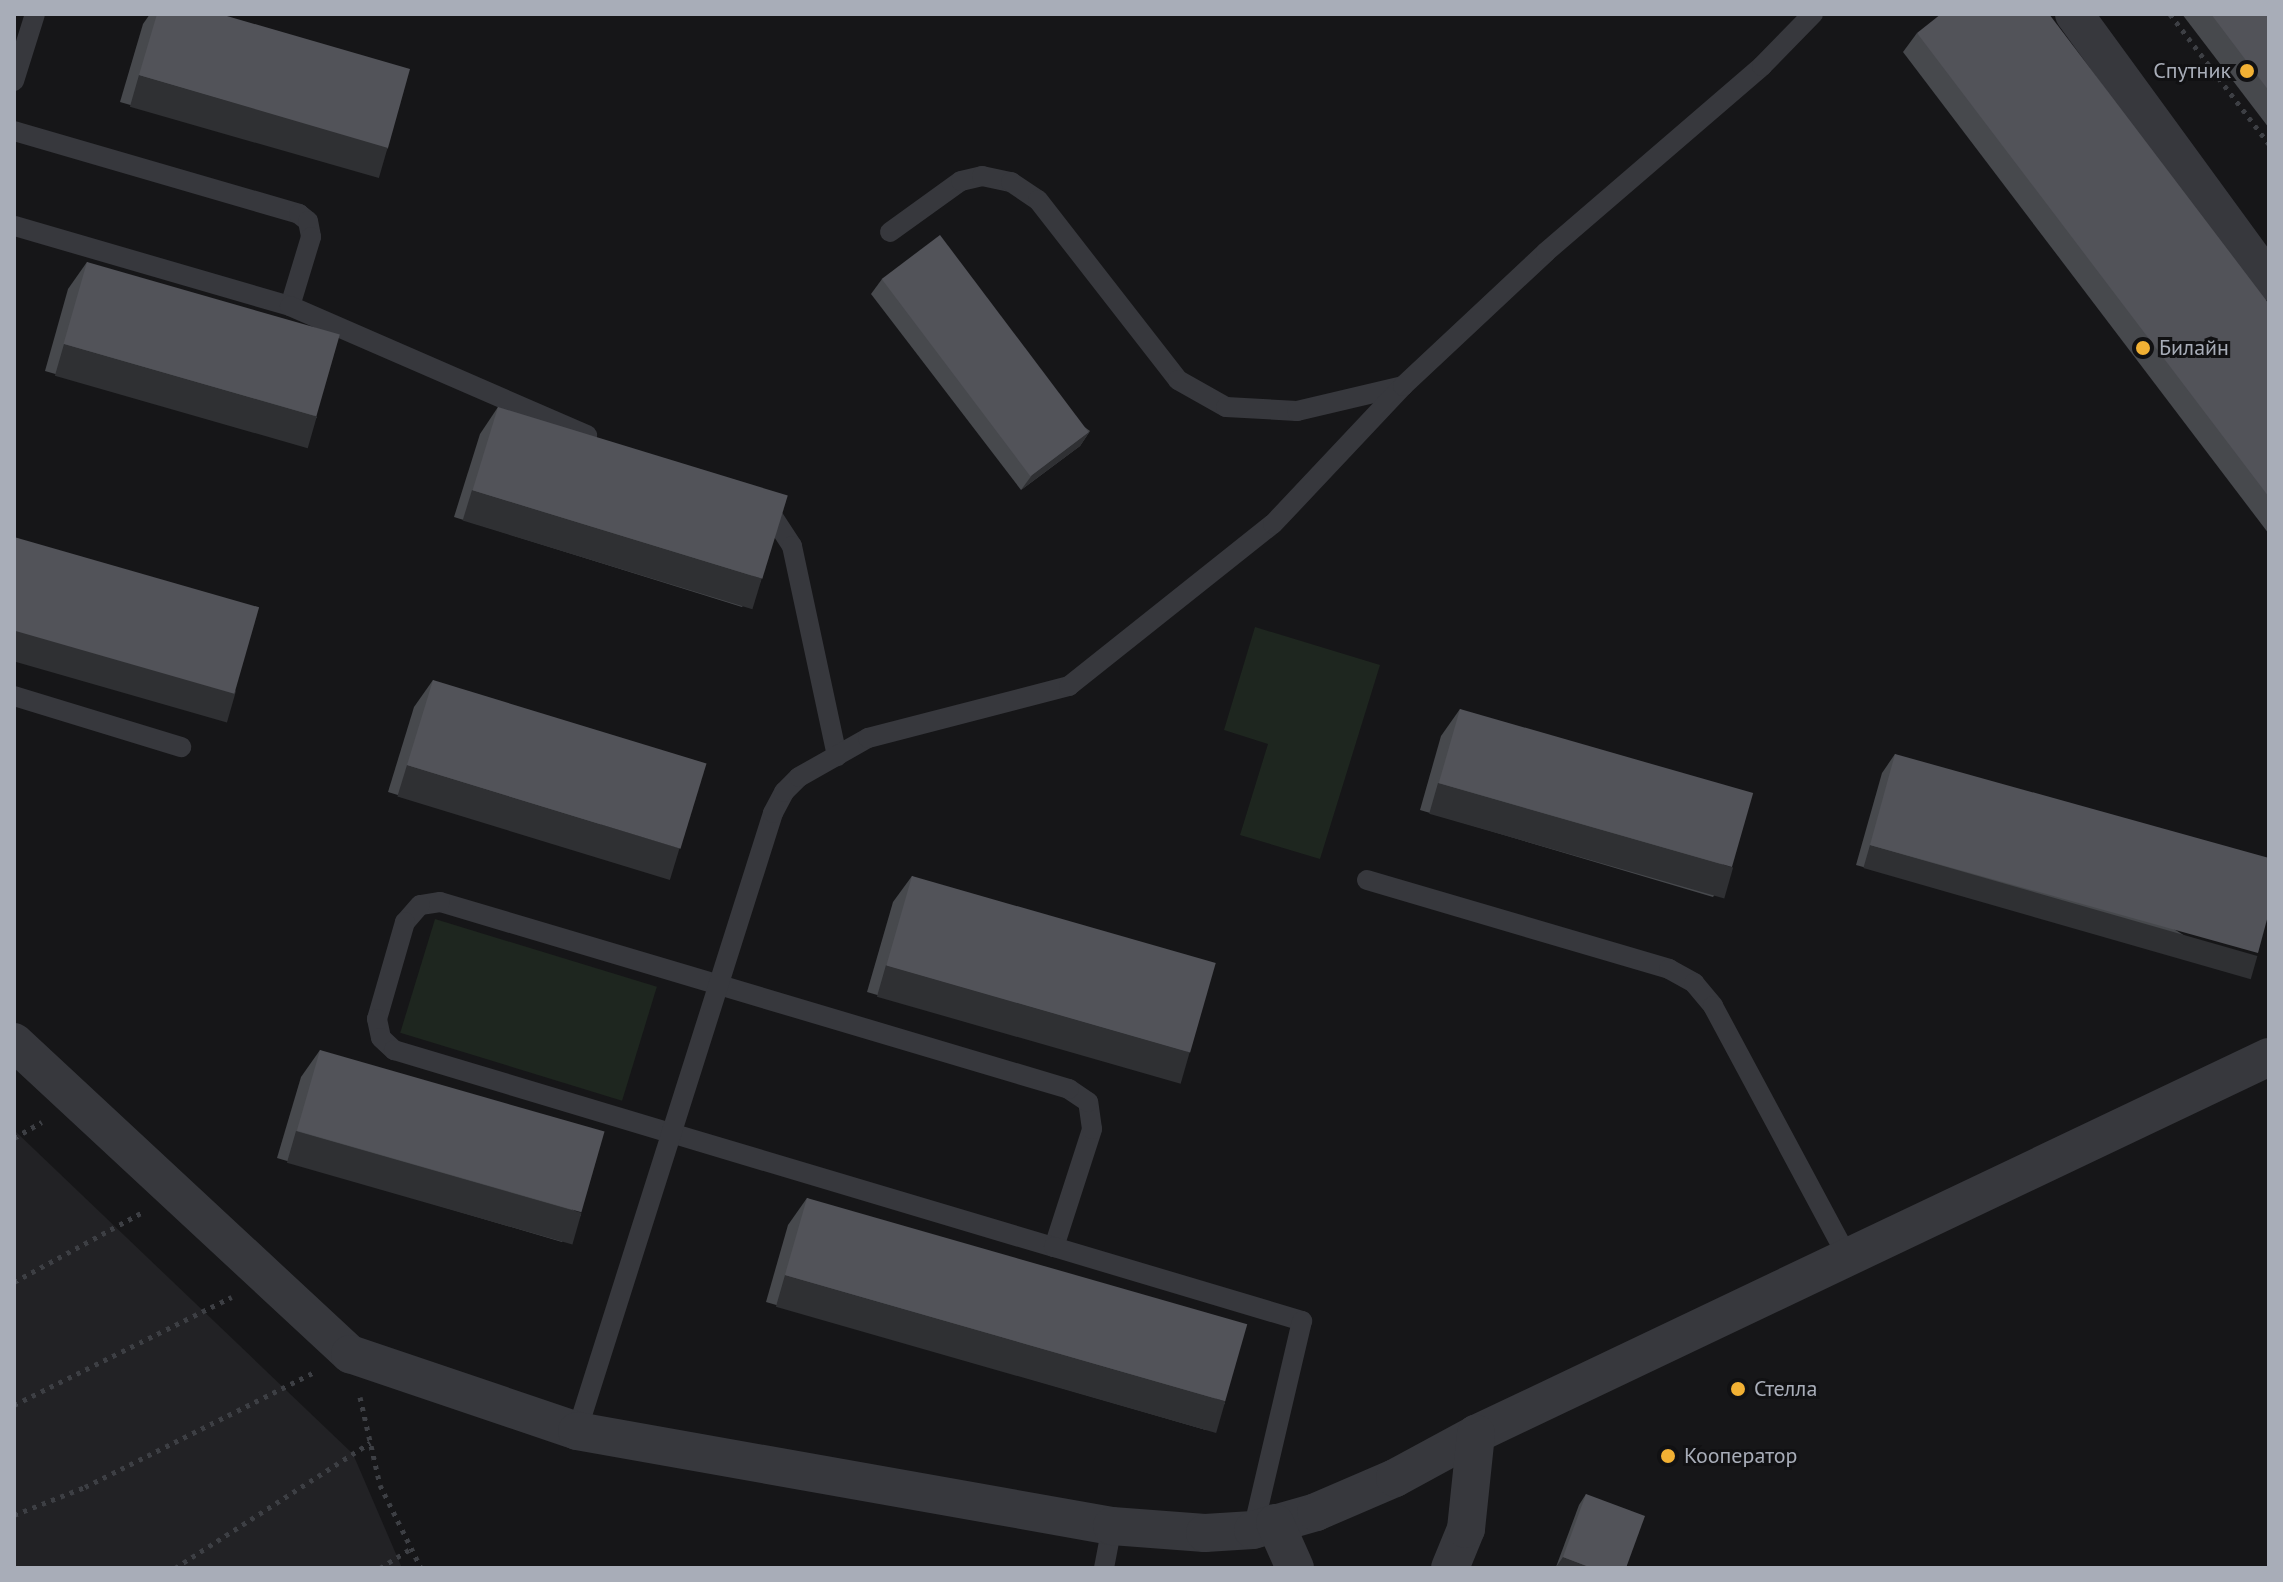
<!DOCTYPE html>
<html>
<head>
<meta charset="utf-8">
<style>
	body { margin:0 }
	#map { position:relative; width:2283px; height:1582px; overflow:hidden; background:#161618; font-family:"PT Sans",sans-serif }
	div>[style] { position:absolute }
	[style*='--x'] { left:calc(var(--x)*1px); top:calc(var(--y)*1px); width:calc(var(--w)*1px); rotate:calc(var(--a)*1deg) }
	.built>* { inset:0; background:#222225 }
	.green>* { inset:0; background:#1e261f; transform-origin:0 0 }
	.path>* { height:5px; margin-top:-2.5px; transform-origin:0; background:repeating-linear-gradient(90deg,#3d3f44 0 4px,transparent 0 10px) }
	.lane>* { height:20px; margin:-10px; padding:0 10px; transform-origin:10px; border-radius:10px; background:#37383d }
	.street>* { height:38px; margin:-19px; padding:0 19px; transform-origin:19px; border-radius:19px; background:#37383d }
	.wall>* { inset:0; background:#47494d }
	.shaded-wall>* { inset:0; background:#2f3033; transform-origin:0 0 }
	.building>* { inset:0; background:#525359; transform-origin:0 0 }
	.dots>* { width:22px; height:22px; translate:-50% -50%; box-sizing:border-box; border:4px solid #111113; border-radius:50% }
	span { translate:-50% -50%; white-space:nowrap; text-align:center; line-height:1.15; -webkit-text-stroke:6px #111113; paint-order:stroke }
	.poi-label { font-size:22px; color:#a8adb8 }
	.right { translate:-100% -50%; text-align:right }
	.left { translate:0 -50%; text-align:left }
	.frame { position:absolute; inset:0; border:16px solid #a8adb8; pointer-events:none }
</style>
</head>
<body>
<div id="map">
	<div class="built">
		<i style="clip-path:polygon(14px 1130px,353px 1454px,402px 1568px,14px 1568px)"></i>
	</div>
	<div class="green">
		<i style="clip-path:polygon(1255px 627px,1380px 665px,1320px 859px,1240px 835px,1268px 744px,1224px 730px)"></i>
		<i style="left:435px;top:919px;width:232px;height:119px;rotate:17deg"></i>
	</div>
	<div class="path">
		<i style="--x:2170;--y:14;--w:163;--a:52.7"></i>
		<i style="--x:14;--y:1138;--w:32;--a:-30"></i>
		<i style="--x:14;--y:1282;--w:145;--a:-28.5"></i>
		<i style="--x:360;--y:1397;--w:90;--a:77.2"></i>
		<i style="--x:380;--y:1485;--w:93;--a:63.7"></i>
		<i style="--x:14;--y:1405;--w:243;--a:-26.4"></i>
		<i style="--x:14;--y:1515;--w:76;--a:-21.5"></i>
		<i style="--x:85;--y:1487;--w:255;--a:-26.6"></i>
		<i style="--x:175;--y:1568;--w:232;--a:-32.7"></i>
		<i style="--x:380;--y:1568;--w:36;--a:-32"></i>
	</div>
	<div class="lane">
		<i style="--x:14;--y:81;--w:70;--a:-72.6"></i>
		<i style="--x:14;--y:131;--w:297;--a:16.2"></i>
		<i style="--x:299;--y:214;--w:11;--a:38"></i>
		<i style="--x:308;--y:221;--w:16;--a:79"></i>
		<i style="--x:311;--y:237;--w:72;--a:106.9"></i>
		<i style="--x:290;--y:306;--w:287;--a:-163.8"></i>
		<i style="--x:890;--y:232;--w:87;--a:-35.7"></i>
		<i style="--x:961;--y:181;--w:22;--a:-13"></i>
		<i style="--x:982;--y:176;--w:30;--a:12"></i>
		<i style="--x:1011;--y:182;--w:32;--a:34"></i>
		<i style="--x:1038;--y:200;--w:228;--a:52.1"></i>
		<i style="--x:1178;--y:380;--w:55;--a:29.4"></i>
		<i style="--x:1226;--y:407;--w:71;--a:3.2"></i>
		<i style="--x:1297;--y:411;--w:109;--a:-13.3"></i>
		<i style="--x:290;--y:306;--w:324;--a:23.5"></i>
		<i style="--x:762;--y:500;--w:55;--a:56.9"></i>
		<i style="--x:792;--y:546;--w:215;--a:77.9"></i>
		<i style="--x:14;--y:696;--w:175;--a:17"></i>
		<i style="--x:1367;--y:880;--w:315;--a:16.4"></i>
		<i style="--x:1669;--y:969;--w:29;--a:29"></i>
		<i style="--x:1694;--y:983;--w:30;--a:50"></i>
		<i style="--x:1713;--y:1006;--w:286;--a:61.8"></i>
		<i style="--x:1054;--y:1247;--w:124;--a:-72.1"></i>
		<i style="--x:1092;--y:1129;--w:27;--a:-98"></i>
		<i style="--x:1088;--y:1102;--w:23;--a:-146"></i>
		<i style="--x:1069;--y:1089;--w:656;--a:-163.44"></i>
		<i style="--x:440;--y:902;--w:20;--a:171"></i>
		<i style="--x:420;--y:905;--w:23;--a:131"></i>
		<i style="--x:405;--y:922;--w:101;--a:106.1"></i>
		<i style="--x:377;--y:1019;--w:19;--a:78"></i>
		<i style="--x:381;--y:1038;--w:18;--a:43"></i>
		<i style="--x:394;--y:1050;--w:289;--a:16.7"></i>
		<i style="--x:671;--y:1133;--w:400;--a:16.6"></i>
		<i style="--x:1054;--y:1247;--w:259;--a:16.6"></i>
		<i style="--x:1302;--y:1321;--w:215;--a:103.2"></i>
		<i style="--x:577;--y:1431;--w:648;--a:-72.4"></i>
		<i style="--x:773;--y:813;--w:24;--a:-62"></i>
		<i style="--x:784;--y:792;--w:21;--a:-45"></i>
		<i style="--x:799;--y:777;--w:79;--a:-29.5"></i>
		<i style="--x:868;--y:738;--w:208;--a:-14.5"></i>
		<i style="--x:1069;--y:686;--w:260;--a:-38.5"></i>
		<i style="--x:1273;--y:524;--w:190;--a:-46.7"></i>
		<i style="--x:1403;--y:386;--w:196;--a:-43.1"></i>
		<i style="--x:1546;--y:252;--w:285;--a:-40.7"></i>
		<i style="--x:1762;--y:66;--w:73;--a:-45.6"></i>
		<i style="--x:1104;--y:1568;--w:43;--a:-79.2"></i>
	</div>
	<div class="street">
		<i style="--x:2074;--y:14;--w:331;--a:53.9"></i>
		<i style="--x:14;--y:1042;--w:459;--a:42.9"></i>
		<i style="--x:350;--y:1354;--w:240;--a:18.7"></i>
		<i style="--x:577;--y:1431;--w:543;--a:10.07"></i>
		<i style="--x:1112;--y:1526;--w:93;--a:4.3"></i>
		<i style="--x:1205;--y:1533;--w:48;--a:-3.6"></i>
		<i style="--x:1253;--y:1530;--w:66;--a:-15.9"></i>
		<i style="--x:1316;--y:1512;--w:86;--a:-23.3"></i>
		<i style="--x:1395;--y:1478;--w:92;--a:-28.5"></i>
		<i style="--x:1476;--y:1434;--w:878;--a:-25.43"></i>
		<i style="--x:1275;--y:1523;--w:49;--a:66"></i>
		<i style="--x:1450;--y:1568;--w:42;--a:-67.7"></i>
		<i style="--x:1466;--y:1529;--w:96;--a:-84"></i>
	</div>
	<div class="wall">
		<i style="clip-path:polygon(150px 14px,220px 14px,388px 148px,369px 174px,120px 102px,143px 24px)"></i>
		<i style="clip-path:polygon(2182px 14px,2269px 14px,2269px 128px)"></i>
		<i style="clip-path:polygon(1917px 33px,2269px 304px,2269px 534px,1903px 52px)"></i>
		<i style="clip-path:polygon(87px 262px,317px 417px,298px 444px,45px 371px,68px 289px)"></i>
		<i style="clip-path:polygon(882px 279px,1090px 431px,1080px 446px,1021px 490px,871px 294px)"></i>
		<i style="clip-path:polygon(498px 407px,761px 581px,742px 607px,454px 517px,480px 434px)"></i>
		<i style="clip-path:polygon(433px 680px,661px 876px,388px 792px,414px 707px)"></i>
		<i style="clip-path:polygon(1460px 709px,1732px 870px,1713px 897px,1420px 810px,1441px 736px)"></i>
		<i style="clip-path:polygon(1895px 754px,2244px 973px,1856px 865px,1882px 773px)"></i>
		<i style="clip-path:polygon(912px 876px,1189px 1053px,1170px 1080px,867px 992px,893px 902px)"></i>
		<i style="clip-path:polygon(320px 1050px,581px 1215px,562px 1242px,277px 1158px,301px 1077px)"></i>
		<i style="clip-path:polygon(807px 1198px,1225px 1403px,1206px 1430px,766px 1302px,788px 1225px)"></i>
		<i style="clip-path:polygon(1586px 1494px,1626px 1568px,1556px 1567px,1579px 1505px)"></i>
	</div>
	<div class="shaded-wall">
		<i style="left:139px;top:75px;width:259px;height:33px;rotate:16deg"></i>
		<i style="left:64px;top:344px;width:263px;height:33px;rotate:16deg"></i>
		<i style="clip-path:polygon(1090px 431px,1080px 446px,1021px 490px,1032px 475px)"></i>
		<i style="left:472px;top:490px;width:303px;height:32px;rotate:17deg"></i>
		<i style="left:14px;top:627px;width:231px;height:33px;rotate:16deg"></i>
		<i style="left:407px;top:765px;width:285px;height:33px;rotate:17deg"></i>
		<i style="left:1438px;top:783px;width:307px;height:32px;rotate:16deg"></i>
		<i style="left:1870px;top:845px;width:403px;height:24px;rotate:16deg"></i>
		<i style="left:886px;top:965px;width:316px;height:33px;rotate:16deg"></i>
		<i style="left:296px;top:1131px;width:297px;height:33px;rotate:16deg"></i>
		<i style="left:785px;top:1275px;width:458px;height:33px;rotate:16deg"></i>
		<i style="clip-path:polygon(1563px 1557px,1592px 1568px,1556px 1567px)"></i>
	</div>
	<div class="building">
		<i style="clip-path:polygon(157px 14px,220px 14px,410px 69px,388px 148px,139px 75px)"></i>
		<i style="clip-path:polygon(1941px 14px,2049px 14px,2269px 304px,2269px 497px,1917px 33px)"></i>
		<i style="clip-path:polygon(2211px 14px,2269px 14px,2269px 91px)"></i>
		<i style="left:940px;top:235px;width:247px;height:73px;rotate:53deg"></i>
		<i style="left:87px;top:262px;width:263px;height:85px;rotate:16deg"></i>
		<i style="left:498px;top:407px;width:303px;height:87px;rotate:17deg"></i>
		<i style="left:14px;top:537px;width:255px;height:90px;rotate:16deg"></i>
		<i style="left:433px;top:680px;width:286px;height:89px;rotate:17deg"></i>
		<i style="left:1460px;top:709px;width:305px;height:77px;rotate:16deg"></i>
		<i style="clip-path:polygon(1895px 754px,2269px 858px,2269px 912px,2258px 953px,1870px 845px)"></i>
		<i style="left:912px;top:876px;width:316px;height:93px;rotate:16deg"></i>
		<i style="left:320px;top:1050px;width:296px;height:84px;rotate:16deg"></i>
		<i style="left:807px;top:1198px;width:458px;height:80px;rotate:16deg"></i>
		<i style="clip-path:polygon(1586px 1494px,1645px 1516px,1626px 1568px,1592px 1568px,1563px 1557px)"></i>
	</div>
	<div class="dots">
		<i style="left:2247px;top:71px;background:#f2b134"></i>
		<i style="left:2143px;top:348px;background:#f2b134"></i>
		<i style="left:1738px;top:1389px;background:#f2b134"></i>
		<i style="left:1668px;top:1456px;background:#f2b134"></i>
	</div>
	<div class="poi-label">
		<span class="right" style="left:2231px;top:71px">Спутник</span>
		<span class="left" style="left:2159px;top:348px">Билайн</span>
		<span class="left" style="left:1754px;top:1389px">Стелла</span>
		<span class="left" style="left:1684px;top:1456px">Кооператор</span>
	</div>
	<div class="frame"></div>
</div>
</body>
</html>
